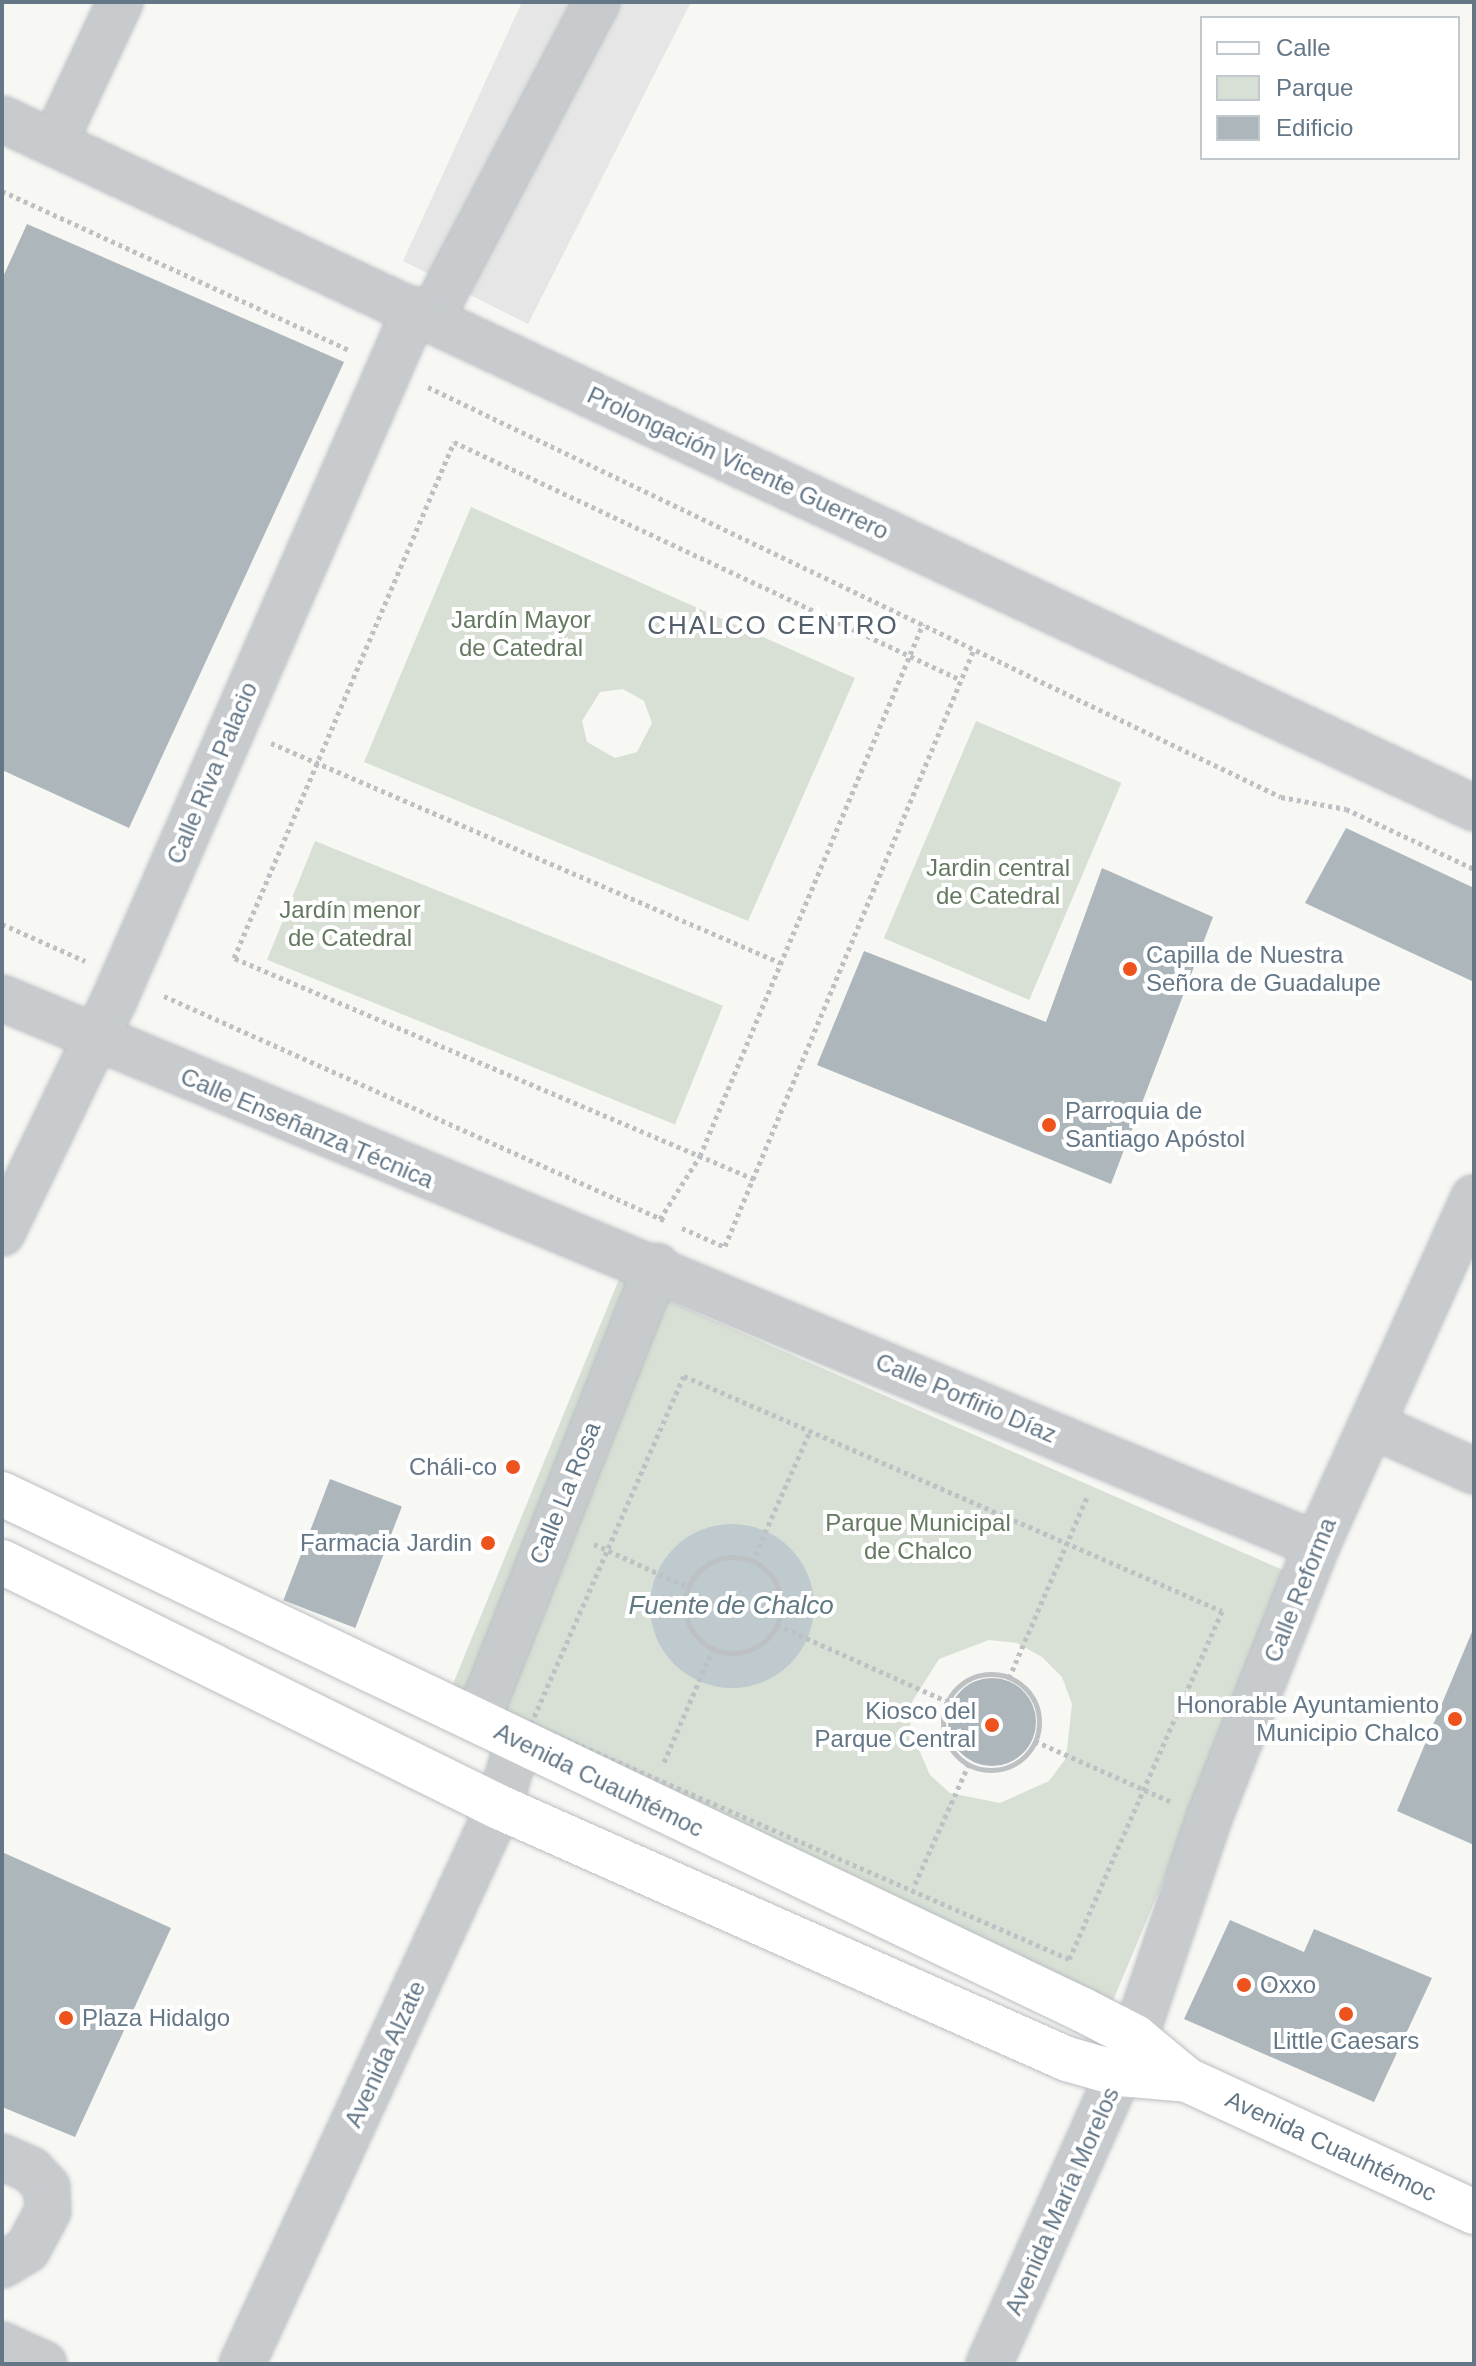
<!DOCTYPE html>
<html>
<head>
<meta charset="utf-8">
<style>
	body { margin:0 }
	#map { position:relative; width:1476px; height:2366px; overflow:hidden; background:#f7f7f4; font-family:Arial,sans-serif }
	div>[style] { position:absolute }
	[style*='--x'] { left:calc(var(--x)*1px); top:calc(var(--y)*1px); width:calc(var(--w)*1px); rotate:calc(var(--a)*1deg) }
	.built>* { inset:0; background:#e5e6e5 }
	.green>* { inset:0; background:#d8e0d5; transform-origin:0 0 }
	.water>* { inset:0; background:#bfcacf }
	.round { border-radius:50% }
	.building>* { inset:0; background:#adb6bb; transform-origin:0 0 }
	.path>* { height:5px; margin-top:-2.5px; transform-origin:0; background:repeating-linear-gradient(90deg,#bec1c3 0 4px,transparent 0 8px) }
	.path>.ring { margin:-2.5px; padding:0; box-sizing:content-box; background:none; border:5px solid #bec1c3; border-radius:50% }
	.roads { filter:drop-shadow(0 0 2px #babec2) drop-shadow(0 0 2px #babec2) }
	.minor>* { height:44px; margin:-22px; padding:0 22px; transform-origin:22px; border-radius:22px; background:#c7cbce }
	.major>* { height:44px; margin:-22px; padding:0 22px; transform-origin:22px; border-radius:22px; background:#fff }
	.dots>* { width:22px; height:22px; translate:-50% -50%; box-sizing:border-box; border:4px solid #fff; border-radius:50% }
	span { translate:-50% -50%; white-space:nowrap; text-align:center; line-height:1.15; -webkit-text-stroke:8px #fff; paint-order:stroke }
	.street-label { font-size:24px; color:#647787 }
	.park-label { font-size:24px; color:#647960 }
	.poi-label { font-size:24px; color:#647787 }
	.left { translate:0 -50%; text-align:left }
	.right { translate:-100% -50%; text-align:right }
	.neighbourhood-label { font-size:26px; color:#53606c; letter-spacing:2px }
	.water-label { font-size:26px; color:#607983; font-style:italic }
	.frame { position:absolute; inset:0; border:4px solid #647787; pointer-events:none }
	.legend { position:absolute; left:1200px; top:16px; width:260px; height:144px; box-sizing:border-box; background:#fff; border:2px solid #c1c9cf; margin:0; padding:10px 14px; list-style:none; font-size:24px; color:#647787 }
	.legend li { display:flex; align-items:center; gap:16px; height:40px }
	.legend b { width:40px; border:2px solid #c1c9cf }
</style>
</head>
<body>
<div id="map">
	<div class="built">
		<i style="clip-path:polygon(522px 2px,691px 2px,528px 324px,403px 261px)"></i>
	</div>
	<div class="green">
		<i style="clip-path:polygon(evenodd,471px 507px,855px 678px,748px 921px,364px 762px,471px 507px,623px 689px,644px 701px,652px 723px,637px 752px,615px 758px,587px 742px,582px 721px,600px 692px,623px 689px)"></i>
		<i style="left:976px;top:721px;width:158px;height:236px;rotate:23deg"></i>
		<i style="left:315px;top:841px;width:440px;height:128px;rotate:22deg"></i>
		<i style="clip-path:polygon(evenodd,619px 1279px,1292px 1574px,1112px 2003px,448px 1696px,619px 1279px,989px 1640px,1017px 1643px,1042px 1657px,1062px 1677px,1072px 1704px,1066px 1758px,1049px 1781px,1000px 1803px,950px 1793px,930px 1775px,910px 1729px,912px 1702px,939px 1659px,989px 1640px)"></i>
	</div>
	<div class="water">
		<i class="round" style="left:650px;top:1524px;width:164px;height:164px"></i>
	</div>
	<div class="building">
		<i style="clip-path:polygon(27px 224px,344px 362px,129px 828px,2px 770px,2px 279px)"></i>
		<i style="clip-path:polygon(1346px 828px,1474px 888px,1474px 982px,1305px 903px)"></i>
		<i style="clip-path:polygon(1102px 868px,1213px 917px,1111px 1184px,817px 1065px,864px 951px,1046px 1022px)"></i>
		<i style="left:330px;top:1479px;width:77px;height:130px;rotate:21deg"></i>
		<i style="clip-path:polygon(1474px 1627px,1474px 1845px,1397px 1811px)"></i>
		<i class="round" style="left:948px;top:1678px;width:88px;height:88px"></i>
		<i style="clip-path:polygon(2px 1852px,171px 1928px,75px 2137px,2px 2107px)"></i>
		<i style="clip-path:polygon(1230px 1920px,1304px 1952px,1314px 1929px,1432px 1978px,1374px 2102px,1184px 2019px)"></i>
	</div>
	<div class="path">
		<i style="--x:2;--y:191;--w:383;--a:24.6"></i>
		<i style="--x:428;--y:387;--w:946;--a:25.67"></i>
		<i style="--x:1281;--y:797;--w:66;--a:10.5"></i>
		<i style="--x:1346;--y:809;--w:141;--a:25.1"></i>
		<i style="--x:271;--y:743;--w:555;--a:23.33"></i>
		<i style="--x:2;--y:924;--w:91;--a:24"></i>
		<i style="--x:164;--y:996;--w:550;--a:24.14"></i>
		<i style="--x:754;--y:1179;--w:565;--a:-156.97"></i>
		<i style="--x:234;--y:958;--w:561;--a:-66.91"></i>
		<i style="--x:454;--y:442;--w:560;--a:25.15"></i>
		<i style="--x:660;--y:1219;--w:75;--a:-57.6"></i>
		<i style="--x:700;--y:1156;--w:577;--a:-67.26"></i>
		<i style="--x:682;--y:1228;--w:47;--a:23.8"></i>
		<i style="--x:725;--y:1246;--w:647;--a:-67.36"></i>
		<i style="--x:684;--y:1376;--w:587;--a:23.6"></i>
		<i style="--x:1222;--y:1611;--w:380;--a:113.7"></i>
		<i style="--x:1069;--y:1959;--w:587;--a:-156.4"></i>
		<i style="--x:531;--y:1724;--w:380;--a:-66.3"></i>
		<i style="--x:594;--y:1544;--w:103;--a:24.6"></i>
		<i class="ring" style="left:685px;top:1557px;width:91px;height:91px"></i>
		<i style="--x:752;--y:1562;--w:143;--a:-66.1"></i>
		<i style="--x:777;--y:1625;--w:188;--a:24.2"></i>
		<i class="ring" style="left:943px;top:1674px;width:91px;height:91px"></i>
		<i style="--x:1009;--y:1678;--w:199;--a:-66.7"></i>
		<i style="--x:1035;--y:1741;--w:148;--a:24"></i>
		<i style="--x:664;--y:1762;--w:123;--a:-66.6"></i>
		<i style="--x:915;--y:1884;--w:132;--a:-65.8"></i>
	</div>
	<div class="roads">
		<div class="minor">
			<i style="--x:2;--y:119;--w:1625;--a:25.08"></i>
			<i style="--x:54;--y:143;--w:156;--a:-64.9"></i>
			<i style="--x:431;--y:318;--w:357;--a:-62.3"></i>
			<i style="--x:2;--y:998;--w:1424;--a:22.59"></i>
			<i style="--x:2;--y:1233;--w:261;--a:-64.3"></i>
			<i style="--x:115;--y:998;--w:751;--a:-66.44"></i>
			<i style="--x:1372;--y:1425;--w:112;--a:24.3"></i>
			<i style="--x:477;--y:1721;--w:489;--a:-68.4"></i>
			<i style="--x:2;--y:2157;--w:32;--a:24"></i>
			<i style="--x:31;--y:2170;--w:23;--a:47"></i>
			<i style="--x:47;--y:2187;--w:24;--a:88"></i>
			<i style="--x:48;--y:2211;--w:44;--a:118.3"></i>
			<i style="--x:27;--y:2250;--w:29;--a:149"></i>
			<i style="--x:2;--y:2345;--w:46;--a:24.3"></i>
			<i style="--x:242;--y:2364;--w:613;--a:-65.23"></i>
			<i style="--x:499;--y:1807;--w:69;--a:-73.9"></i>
			<i style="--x:989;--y:2364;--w:358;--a:-65.9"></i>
			<i style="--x:1135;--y:2037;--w:231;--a:-71.3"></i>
			<i style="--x:1209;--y:1818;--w:294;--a:-68.4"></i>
			<i style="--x:1317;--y:1545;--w:381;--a:-65.7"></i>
		</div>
		<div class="major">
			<i style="--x:2;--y:1494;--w:1198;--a:25.52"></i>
			<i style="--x:1083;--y:2010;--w:59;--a:27.4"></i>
			<i style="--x:1135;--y:2037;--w:67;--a:39.6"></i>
			<i style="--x:1187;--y:2080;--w:316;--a:24.7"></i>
			<i style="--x:2;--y:1562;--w:554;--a:26.24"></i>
			<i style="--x:499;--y:1807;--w:621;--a:23.93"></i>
			<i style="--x:1067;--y:2059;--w:55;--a:15.8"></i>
			<i style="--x:1120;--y:2074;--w:67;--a:5.1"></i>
		</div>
	</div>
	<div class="dots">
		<i style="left:1130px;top:969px;background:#ee531d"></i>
		<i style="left:1049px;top:1125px;background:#ee531d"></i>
		<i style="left:513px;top:1467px;background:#ee531d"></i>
		<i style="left:488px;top:1543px;background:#ee531d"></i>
		<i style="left:1455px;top:1719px;background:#ee531d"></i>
		<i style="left:992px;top:1725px;background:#ee531d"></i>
		<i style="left:1244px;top:1985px;background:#ee531d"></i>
		<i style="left:1346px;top:2014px;background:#ee531d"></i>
		<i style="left:66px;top:2018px;background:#ee531d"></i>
	</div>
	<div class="street-label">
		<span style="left:738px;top:463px;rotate:25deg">Prolongación Vicente Guerrero</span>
		<span style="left:212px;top:773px;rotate:-67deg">Calle Riva Palacio</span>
		<span style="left:307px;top:1128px;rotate:23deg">Calle Enseñanza Técnica</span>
		<span style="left:966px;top:1398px;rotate:23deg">Calle Porfirio Díaz</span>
		<span style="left:565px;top:1493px;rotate:-68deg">Calle La Rosa</span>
		<span style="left:1300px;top:1590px;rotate:-68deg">Calle Reforma</span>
		<span style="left:599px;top:1780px;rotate:26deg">Avenida Cuauhtémoc</span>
		<span style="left:385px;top:2054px;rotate:-65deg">Avenida Alzate</span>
		<span style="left:1331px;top:2146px;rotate:25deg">Avenida Cuauhtémoc</span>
		<span style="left:1062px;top:2201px;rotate:-66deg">Avenida María Morelos</span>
	</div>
	<div class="park-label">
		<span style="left:521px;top:634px">Jardín Mayor<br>de Catedral</span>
		<span style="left:998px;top:882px">Jardin central<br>de Catedral</span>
		<span style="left:350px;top:924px">Jardín menor<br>de Catedral</span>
		<span style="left:918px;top:1537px">Parque Municipal<br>de Chalco</span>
	</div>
	<div class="poi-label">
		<span class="left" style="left:1146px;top:969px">Capilla de Nuestra<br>Señora de Guadalupe</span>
		<span class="left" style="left:1065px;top:1125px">Parroquia de<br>Santiago Apóstol</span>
		<span class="right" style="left:497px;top:1467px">Cháli-co</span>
		<span class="right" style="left:472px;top:1543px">Farmacia Jardin</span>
		<span class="right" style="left:1439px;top:1719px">Honorable Ayuntamiento<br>Municipio Chalco</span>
		<span class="right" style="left:976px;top:1725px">Kiosco del<br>Parque Central</span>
		<span class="left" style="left:1260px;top:1985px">Oxxo</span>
		<span class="left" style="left:82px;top:2018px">Plaza Hidalgo</span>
		<span style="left:1346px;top:2041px">Little Caesars</span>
	</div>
	<div class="neighbourhood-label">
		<span style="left:773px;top:626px">CHALCO CENTRO</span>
	</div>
	<div class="water-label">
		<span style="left:731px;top:1606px">Fuente de Chalco</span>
	</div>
	<div class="frame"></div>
	<ul class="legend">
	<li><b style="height:10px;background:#fff"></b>Calle</li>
	<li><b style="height:22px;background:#d8e0d5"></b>Parque</li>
	<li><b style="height:22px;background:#adb6bb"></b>Edificio</li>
	</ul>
</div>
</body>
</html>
